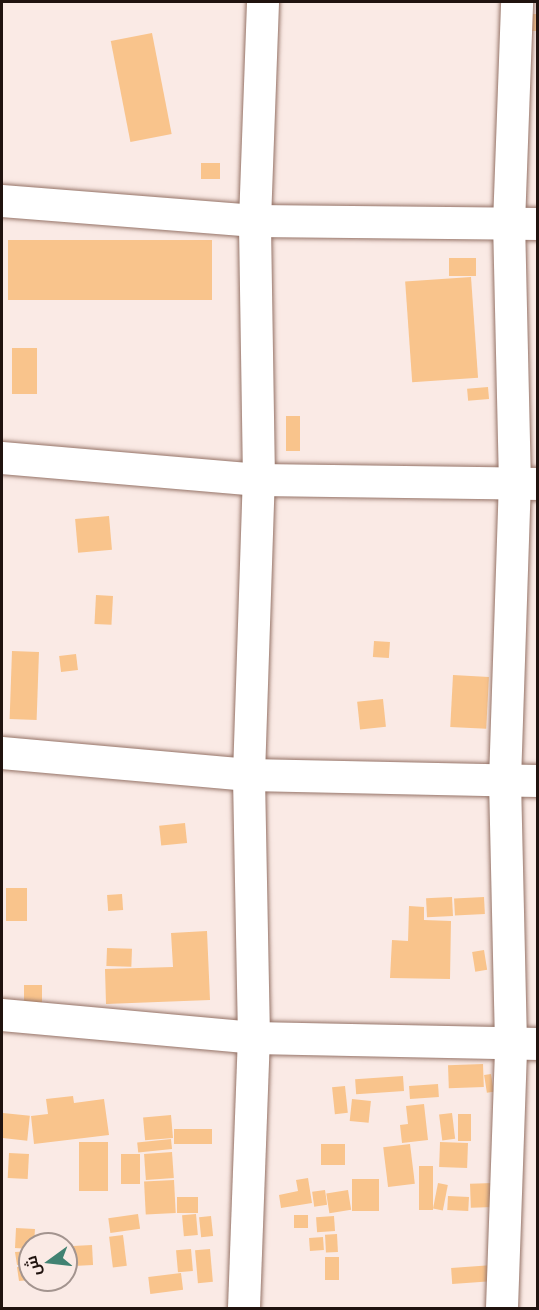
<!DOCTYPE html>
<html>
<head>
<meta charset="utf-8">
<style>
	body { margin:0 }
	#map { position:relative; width:539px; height:1310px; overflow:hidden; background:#faeae5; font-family:Commissioner,Cairo,sans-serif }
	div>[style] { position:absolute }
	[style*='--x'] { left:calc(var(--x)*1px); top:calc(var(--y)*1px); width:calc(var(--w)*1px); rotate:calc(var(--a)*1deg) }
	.building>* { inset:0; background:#f9c48c; transform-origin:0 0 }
	.roads { filter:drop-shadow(0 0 2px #957367) drop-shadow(0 0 2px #957367) }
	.minor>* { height:32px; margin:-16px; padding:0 16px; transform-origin:16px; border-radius:16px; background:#fff }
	span { translate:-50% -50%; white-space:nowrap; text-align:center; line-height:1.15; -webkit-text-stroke:4.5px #faeae5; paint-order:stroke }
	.frame { position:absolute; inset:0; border:3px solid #20130f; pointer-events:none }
	.north { position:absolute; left:18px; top:1232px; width:60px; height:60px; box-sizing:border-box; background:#faeae5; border:2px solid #a3948f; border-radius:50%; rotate:255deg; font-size:16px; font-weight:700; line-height:24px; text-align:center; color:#20130f }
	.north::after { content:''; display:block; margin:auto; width:21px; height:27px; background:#418272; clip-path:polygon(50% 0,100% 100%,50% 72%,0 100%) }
</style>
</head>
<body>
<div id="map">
	<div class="building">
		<i style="left:524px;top:14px;width:14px;height:17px"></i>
		<i style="left:152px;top:33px;width:103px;height:42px;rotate:79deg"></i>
		<i style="left:201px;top:163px;width:19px;height:16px"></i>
		<i style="left:8px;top:240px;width:204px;height:60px"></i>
		<i style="left:449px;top:258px;width:27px;height:18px"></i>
		<i style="left:471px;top:277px;width:101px;height:66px;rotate:86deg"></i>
		<i style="left:12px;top:348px;width:25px;height:46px"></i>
		<i style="left:488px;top:387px;width:12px;height:21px;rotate:85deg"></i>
		<i style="left:286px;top:416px;width:14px;height:35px"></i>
		<i style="left:109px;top:516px;width:34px;height:34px;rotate:85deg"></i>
		<i style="left:96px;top:595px;width:17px;height:29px;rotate:3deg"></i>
		<i style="left:374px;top:641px;width:16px;height:16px;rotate:4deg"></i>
		<i style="left:12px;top:651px;width:27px;height:68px;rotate:2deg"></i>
		<i style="left:76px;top:654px;width:16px;height:17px;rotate:83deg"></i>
		<i style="left:453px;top:675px;width:36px;height:52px;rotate:3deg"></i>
		<i style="left:383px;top:699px;width:28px;height:26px;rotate:84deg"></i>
		<i style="left:185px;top:823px;width:20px;height:26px;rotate:84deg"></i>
		<i style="left:6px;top:888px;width:21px;height:33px"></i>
		<i style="left:122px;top:894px;width:16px;height:15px;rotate:86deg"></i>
		<i style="left:452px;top:897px;width:19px;height:26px;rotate:87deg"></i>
		<i style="left:484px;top:897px;width:17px;height:30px;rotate:87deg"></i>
		<i style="clip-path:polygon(409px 906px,424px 907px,424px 920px,451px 921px,450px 979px,390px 978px,392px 940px,408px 941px)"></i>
		<i style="clip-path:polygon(207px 931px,210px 1000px,106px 1004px,105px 969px,173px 967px,171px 933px)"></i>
		<i style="left:107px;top:948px;width:25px;height:18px;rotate:2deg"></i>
		<i style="left:484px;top:950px;width:20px;height:12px;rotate:81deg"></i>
		<i style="left:24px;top:985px;width:18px;height:18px"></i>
		<i style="left:483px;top:1064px;width:23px;height:35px;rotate:88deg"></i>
		<i style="left:491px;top:1074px;width:18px;height:7px;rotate:81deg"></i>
		<i style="left:403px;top:1076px;width:15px;height:48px;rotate:86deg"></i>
		<i style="left:438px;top:1084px;width:13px;height:29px;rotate:86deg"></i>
		<i style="left:345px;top:1086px;width:27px;height:13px;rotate:84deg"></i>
		<i style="clip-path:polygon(73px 1096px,74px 1103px,104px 1099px,109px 1135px,34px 1144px,31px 1116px,48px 1114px,46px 1099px)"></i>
		<i style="left:352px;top:1099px;width:19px;height:22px;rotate:6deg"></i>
		<i style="clip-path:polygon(424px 1104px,428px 1140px,402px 1143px,400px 1125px,408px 1124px,406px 1106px)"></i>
		<i style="left:3px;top:1113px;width:27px;height:25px;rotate:6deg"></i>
		<i style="left:452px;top:1113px;width:26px;height:13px;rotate:83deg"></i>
		<i style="left:458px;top:1114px;width:13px;height:27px"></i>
		<i style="left:171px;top:1115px;width:23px;height:28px;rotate:85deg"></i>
		<i style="left:174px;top:1129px;width:38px;height:15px"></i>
		<i style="left:171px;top:1139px;width:10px;height:34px;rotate:84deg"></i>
		<i style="left:79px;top:1142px;width:29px;height:49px"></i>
		<i style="left:440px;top:1142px;width:28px;height:25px;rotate:2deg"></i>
		<i style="left:321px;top:1144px;width:24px;height:21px"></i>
		<i style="left:410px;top:1144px;width:40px;height:27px;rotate:83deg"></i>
		<i style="left:172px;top:1152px;width:26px;height:28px;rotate:86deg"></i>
		<i style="left:9px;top:1153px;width:20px;height:25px;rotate:3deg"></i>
		<i style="left:121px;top:1154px;width:19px;height:30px"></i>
		<i style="left:419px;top:1166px;width:14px;height:44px"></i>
		<i style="clip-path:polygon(308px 1178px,312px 1203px,281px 1208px,279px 1195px,298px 1191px,296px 1180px)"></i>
		<i style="left:352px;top:1179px;width:27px;height:32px"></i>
		<i style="left:174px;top:1180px;width:33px;height:30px;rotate:87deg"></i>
		<i style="left:438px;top:1183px;width:10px;height:26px;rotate:11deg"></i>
		<i style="left:493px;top:1183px;width:24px;height:23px;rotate:88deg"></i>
		<i style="left:325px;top:1190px;width:15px;height:13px;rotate:82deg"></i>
		<i style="left:348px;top:1190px;width:20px;height:22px;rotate:81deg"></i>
		<i style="left:448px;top:1196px;width:21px;height:14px;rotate:3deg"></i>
		<i style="left:177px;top:1197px;width:21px;height:16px"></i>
		<i style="left:138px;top:1214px;width:15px;height:30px;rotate:82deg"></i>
		<i style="left:196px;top:1214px;width:21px;height:14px;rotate:85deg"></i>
		<i style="left:308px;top:1215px;width:13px;height:14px;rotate:90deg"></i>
		<i style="left:211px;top:1216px;width:20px;height:12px;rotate:84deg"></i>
		<i style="left:334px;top:1216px;width:15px;height:18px;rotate:86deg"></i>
		<i style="clip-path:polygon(16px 1228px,35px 1229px,34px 1244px,30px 1244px,30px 1249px,15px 1248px)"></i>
		<i style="left:337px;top:1234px;width:18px;height:12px;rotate:87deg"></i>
		<i style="left:123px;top:1235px;width:31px;height:14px;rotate:83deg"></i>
		<i style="left:323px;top:1237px;width:13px;height:14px;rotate:86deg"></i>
		<i style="left:92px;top:1245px;width:20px;height:24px;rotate:87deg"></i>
		<i style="left:191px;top:1249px;width:22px;height:15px;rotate:85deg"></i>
		<i style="left:210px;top:1249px;width:33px;height:15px;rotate:85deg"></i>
		<i style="clip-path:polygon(30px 1251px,30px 1264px,17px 1265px,15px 1252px)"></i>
		<i style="left:325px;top:1257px;width:14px;height:23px"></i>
		<i style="left:493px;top:1265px;width:16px;height:42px;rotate:86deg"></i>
		<i style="clip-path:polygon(30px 1266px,30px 1280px,19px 1281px,17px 1267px)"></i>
		<i style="left:181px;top:1273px;width:17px;height:33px;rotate:83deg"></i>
	</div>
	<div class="roads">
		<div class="minor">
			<i style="--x:2;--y:201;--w:254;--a:4.5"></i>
			<i style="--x:255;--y:221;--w:283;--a:0.6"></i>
			<i style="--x:2;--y:458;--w:258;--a:4.9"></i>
			<i style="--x:259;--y:480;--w:279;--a:0.8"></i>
			<i style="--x:2;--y:753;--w:248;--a:5.1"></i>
			<i style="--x:249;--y:775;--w:289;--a:1.2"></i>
			<i style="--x:2;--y:1015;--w:253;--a:5.2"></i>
			<i style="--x:254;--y:1038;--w:284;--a:1.2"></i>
			<i style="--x:244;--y:1308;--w:270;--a:-87.9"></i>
			<i style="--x:254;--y:1038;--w:263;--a:-91.1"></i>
			<i style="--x:249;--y:775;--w:295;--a:-88.1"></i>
			<i style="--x:259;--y:480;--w:259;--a:-90.9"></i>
			<i style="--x:255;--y:221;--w:219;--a:-87.9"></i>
			<i style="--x:502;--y:1308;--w:264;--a:-88"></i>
			<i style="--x:511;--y:1044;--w:263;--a:-91.3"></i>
			<i style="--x:505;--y:781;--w:296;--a:-88.1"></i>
			<i style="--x:515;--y:485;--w:261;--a:-91.3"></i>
			<i style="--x:509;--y:224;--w:222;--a:-87.9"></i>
		</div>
	</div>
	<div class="frame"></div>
	<div class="north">ش</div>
</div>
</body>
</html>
